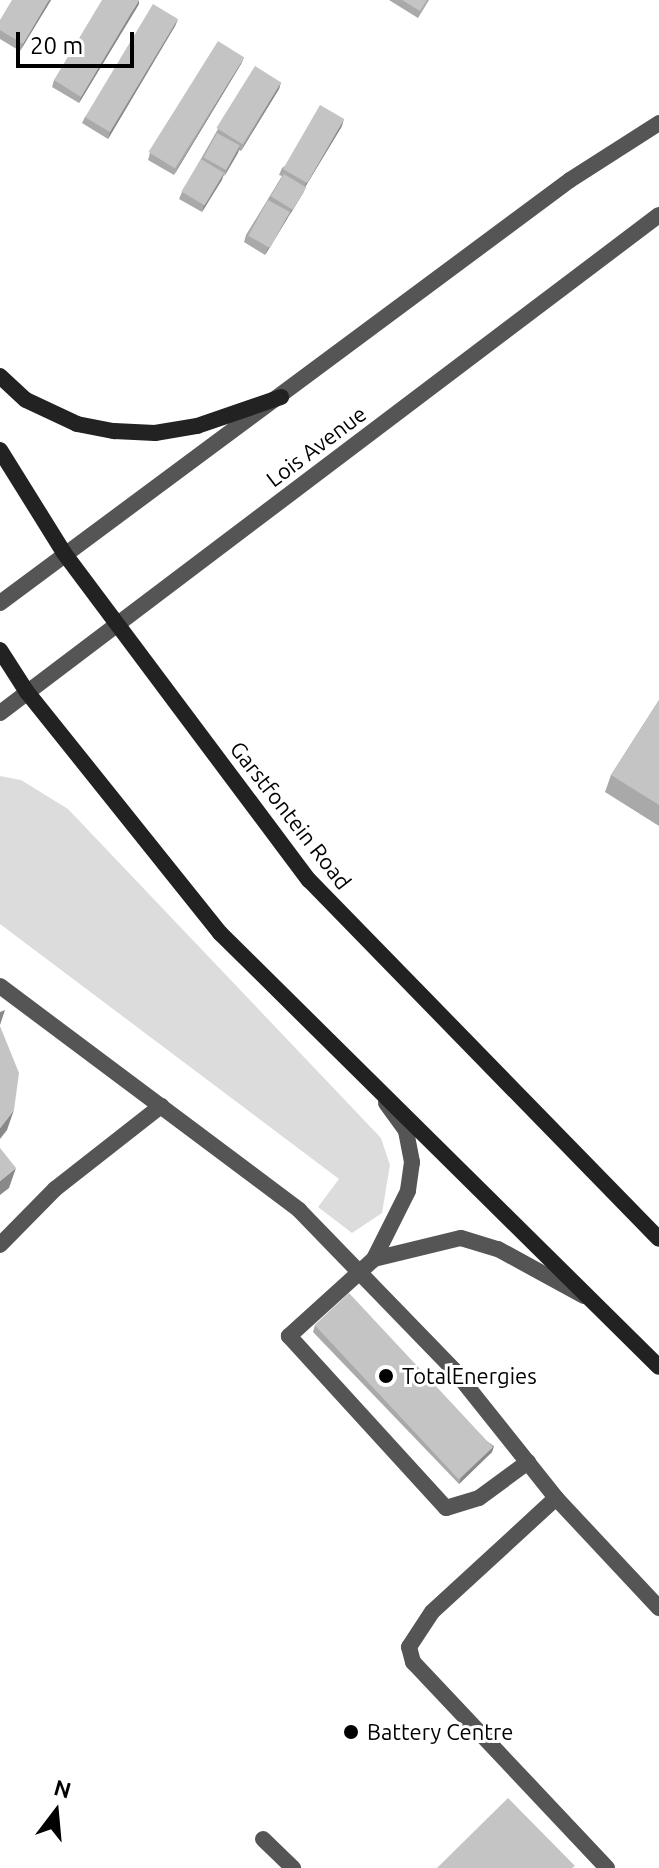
<!DOCTYPE html>
<html>
<head>
<meta charset="utf-8">
<style>
	body { margin:0 }
	#map { position:relative; width:659px; height:1868px; overflow:hidden; background:#fff; font-family:Ubuntu,sans-serif }
	div>[style] { position:absolute }
	[style*='--x'] { left:calc(var(--x)*1px); top:calc(var(--y)*1px); width:calc(var(--w)*1px); rotate:calc(var(--a)*1deg) }
	.green>* { inset:0; background:#dcdcdc }
	.service>* { height:16px; margin:-8px; padding:0 8px; transform-origin:8px; border-radius:8px; background:#555 }
	.tertiary>* { height:16px; margin:-8px; padding:0 8px; transform-origin:8px; border-radius:8px; background:#555 }
	.secondary>* { height:16px; margin:-8px; padding:0 8px; transform-origin:8px; border-radius:8px; background:#222 }
	.wall>* { inset:0; background:#a9a9a9 }
	.shaded-wall>* { inset:0; background:#898989 }
	.building>* { inset:0; background:#c4c4c4; transform-origin:0 0 }
	.dots>* { width:22px; height:22px; translate:-50% -50%; box-sizing:border-box; border:4px solid #fff; border-radius:50% }
	span { translate:-50% -50%; white-space:nowrap; text-align:center; line-height:1.15; -webkit-text-stroke:6px #fff; paint-order:stroke }
	.street-label { font-size:22px; color:#000 }
	.poi-label { font-size:22px; color:#000 }
	.left { translate:0 -50%; text-align:left }
	.north { position:absolute; left:16px; top:1772px; width:80px; height:80px; -webkit-text-stroke:6px #fff; paint-order:stroke; rotate:16deg; font-size:22px; font-weight:700; line-height:32px; text-align:center; color:#000 }
	.north::after { content:''; display:block; margin:auto; width:28px; height:36px; background:#000; clip-path:polygon(50% 0,100% 100%,50% 72%,0 100%) }
	.scale { position:absolute; left:16px; top:32px; width:118px; height:36px; box-sizing:border-box; border:4px solid #000; border-top:0; padding-left:10px; font-size:24px; line-height:28px; white-space:nowrap; color:#000; -webkit-text-stroke:6px #fff; paint-order:stroke }
</style>
</head>
<body>
<div id="map">
	<div class="green">
		<i style="clip-path:polygon(0 776px,21px 780px,68px 809px,381px 1138px,390px 1165px,382px 1213px,352px 1233px,318px 1207px,339px 1179px,0 924px)"></i>
	</div>
	<div class="service">
		<i style="--x:0;--y:986;--w:374;--a:36.8"></i>
		<i style="--x:299;--y:1210;--w:223;--a:45.9"></i>
		<i style="--x:454;--y:1370;--w:164;--a:51.4"></i>
		<i style="--x:556;--y:1498;--w:151;--a:46.9"></i>
		<i style="--x:386;--y:1103;--w:34;--a:54"></i>
		<i style="--x:406;--y:1131;--w:32;--a:79"></i>
		<i style="--x:412;--y:1162;--w:29;--a:98"></i>
		<i style="--x:408;--y:1191;--w:76;--a:116.6"></i>
		<i style="--x:374;--y:1259;--w:115;--a:137.8"></i>
		<i style="--x:289;--y:1336;--w:233;--a:47.6"></i>
		<i style="--x:446;--y:1508;--w:34;--a:-17"></i>
		<i style="--x:479;--y:1498;--w:61;--a:-36.3"></i>
		<i style="--x:0;--y:1245;--w:78;--a:-45.5"></i>
		<i style="--x:55;--y:1189;--w:135;--a:-38.1"></i>
		<i style="--x:374;--y:1259;--w:89;--a:-13.6"></i>
		<i style="--x:461;--y:1238;--w:39;--a:17"></i>
		<i style="--x:498;--y:1249;--w:98;--a:28.7"></i>
		<i style="--x:556;--y:1498;--w:168;--a:137.4"></i>
		<i style="--x:432;--y:1612;--w:42;--a:123.3"></i>
		<i style="--x:409;--y:1647;--w:16;--a:75"></i>
		<i style="--x:413;--y:1662;--w:283;--a:46.7"></i>
		<i style="--x:263;--y:1839;--w:42;--a:44"></i>
	</div>
	<div class="tertiary">
		<i style="--x:0;--y:603;--w:710;--a:-36.58"></i>
		<i style="--x:570;--y:180;--w:106;--a:-32.6"></i>
		<i style="--x:0;--y:713;--w:826;--a:-37.08"></i>
	</div>
	<div class="secondary">
		<i style="--x:0;--y:376;--w:35;--a:43"></i>
		<i style="--x:26;--y:400;--w:56;--a:25.2"></i>
		<i style="--x:77;--y:424;--w:38;--a:11"></i>
		<i style="--x:114;--y:431;--w:41;--a:2.8"></i>
		<i style="--x:155;--y:433;--w:43;--a:-9.5"></i>
		<i style="--x:197;--y:426;--w:89;--a:-19"></i>
		<i style="--x:0;--y:450;--w:121;--a:58.1"></i>
		<i style="--x:64;--y:553;--w:409;--a:53.2"></i>
		<i style="--x:309;--y:880;--w:501;--a:45.73"></i>
		<i style="--x:0;--y:650;--w:50;--a:57.3"></i>
		<i style="--x:27;--y:692;--w:309;--a:51.3"></i>
		<i style="--x:220;--y:933;--w:617;--a:44.67"></i>
	</div>
	<div class="wall">
		<i style="clip-path:polygon(51px 0,20px 51px,0 39px,0 20px)"></i>
		<i style="clip-path:polygon(389px 0,429px 0,418px 18px)"></i>
		<i style="clip-path:polygon(139px 4px,79px 103px,52px 87px,54px 80px)"></i>
		<i style="clip-path:polygon(178px 19px,175px 26px,108px 139px,82px 123px,85px 117px)"></i>
		<i style="clip-path:polygon(244px 57px,241px 64px,174px 175px,148px 160px,150px 153px)"></i>
		<i style="clip-path:polygon(281px 82px,279px 89px,241px 151px,239px 150px,202px 212px,179px 199px,182px 192px,218px 129px)"></i>
		<i style="clip-path:polygon(342px 126px,305px 187px,303px 193px,265px 255px,244px 242px,246px 235px,282px 176px,279px 175px,282px 168px)"></i>
		<i style="clip-path:polygon(659px 700px,659px 826px,605px 792px,611px 775px)"></i>
		<i style="clip-path:polygon(315px 1325px,494px 1446px,492px 1452px,459px 1484px,313px 1332px)"></i>
	</div>
	<div class="shaded-wall">
		<i style="clip-path:polygon(49px 0,51px 0,20px 51px,23px 44px)"></i>
		<i style="clip-path:polygon(139px 0,139px 4px,79px 103px,81px 97px)"></i>
		<i style="clip-path:polygon(178px 19px,175px 26px,108px 139px,110px 132px)"></i>
		<i style="clip-path:polygon(244px 57px,241px 64px,174px 175px,177px 169px)"></i>
		<i style="clip-path:polygon(281px 82px,279px 89px,241px 151px,244px 145px)"></i>
		<i style="clip-path:polygon(344px 119px,342px 126px,304px 189px,306px 183px)"></i>
		<i style="clip-path:polygon(240px 146px,238px 153px,224px 177px,226px 171px)"></i>
		<i style="clip-path:polygon(224px 173px,222px 180px,202px 212px,204px 205px)"></i>
		<i style="clip-path:polygon(306px 187px,303px 193px,289px 216px,292px 209px)"></i>
		<i style="clip-path:polygon(290px 212px,287px 219px,265px 255px,268px 248px)"></i>
		<i style="clip-path:polygon(5px 1010px,0 1025px,0 1012px)"></i>
		<i style="clip-path:polygon(14px 1110px,7px 1130px,0 1139px,0 1128px)"></i>
		<i style="clip-path:polygon(16px 1168px,9px 1188px,0 1195px,0 1181px)"></i>
		<i style="clip-path:polygon(494px 1446px,492px 1452px,459px 1484px,461px 1478px)"></i>
	</div>
	<div class="building">
		<i style="clip-path:polygon(12px 0,49px 0,23px 44px,0 30px,0 20px)"></i>
		<i style="clip-path:polygon(102px 0,139px 0,81px 97px,54px 80px)"></i>
		<i style="clip-path:polygon(402px 0,427px 0,420px 11px)"></i>
		<i style="left:153px;top:4px;width:29px;height:132px;rotate:31deg"></i>
		<i style="left:218px;top:41px;width:31px;height:131px;rotate:32deg"></i>
		<i style="left:255px;top:66px;width:31px;height:73px;rotate:32deg"></i>
		<i style="left:320px;top:105px;width:28px;height:74px;rotate:30deg"></i>
		<i style="left:217px;top:133px;width:26px;height:28px;rotate:29deg"></i>
		<i style="left:201px;top:159px;width:27px;height:38px;rotate:31deg"></i>
		<i style="left:284px;top:174px;width:26px;height:26px;rotate:31deg"></i>
		<i style="left:268px;top:200px;width:25px;height:41px;rotate:29deg"></i>
		<i style="clip-path:polygon(659px 700px,659px 805px,611px 775px)"></i>
		<i style="clip-path:polygon(0 1026px,19px 1073px,14px 1110px,0 1128px)"></i>
		<i style="clip-path:polygon(0 1148px,16px 1168px,0 1181px)"></i>
		<i style="left:349px;top:1293px;width:211px;height:47px;rotate:47deg"></i>
		<i style="clip-path:polygon(508px 1798px,575px 1866px,572px 1868px,437px 1868px)"></i>
	</div>
	<div class="dots">
		<i style="left:386px;top:1376px;background:#000"></i>
		<i style="left:351px;top:1732px;background:#000"></i>
	</div>
	<div class="street-label">
		<span style="left:316px;top:446px;rotate:-37deg">Lois Avenue</span>
		<span style="left:291px;top:815px;rotate:52deg">Garstfontein Road</span>
	</div>
	<div class="poi-label">
		<span class="left" style="left:402px;top:1376px">TotalEnergies</span>
		<span class="left" style="left:367px;top:1732px">Battery Centre</span>
	</div>
	<div class="north">N</div>
	<div class="scale">20 m</div>
</div>
</body>
</html>
